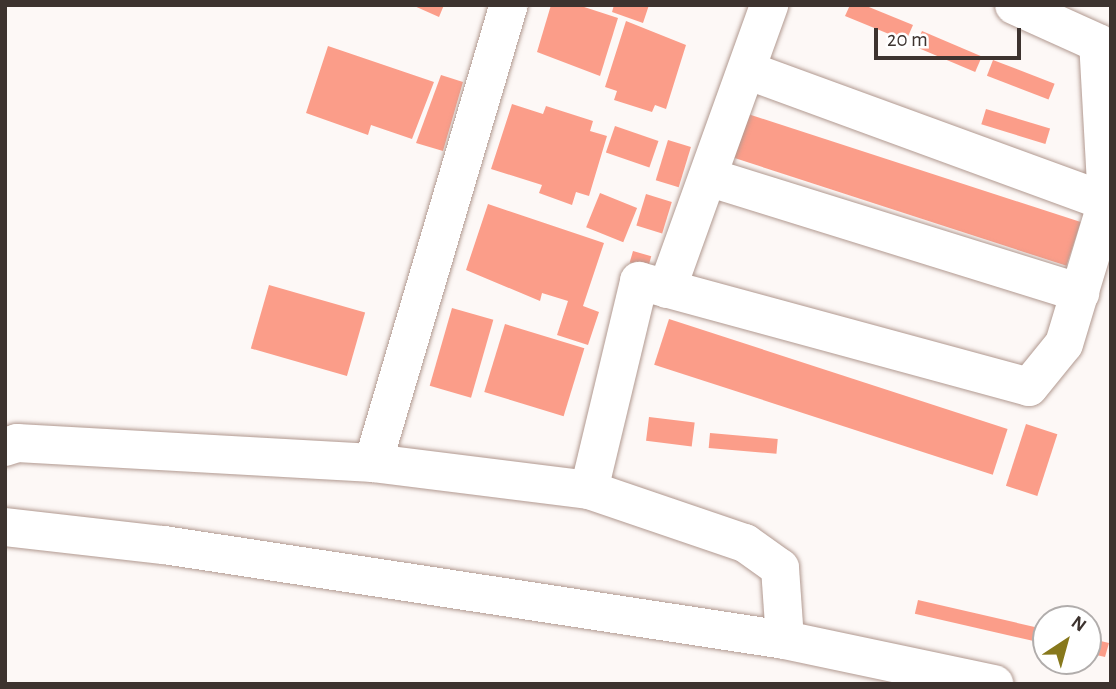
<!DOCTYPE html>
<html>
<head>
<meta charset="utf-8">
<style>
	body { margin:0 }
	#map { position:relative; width:1116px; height:689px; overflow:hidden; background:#fdf8f6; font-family:"Alegreya Sans",sans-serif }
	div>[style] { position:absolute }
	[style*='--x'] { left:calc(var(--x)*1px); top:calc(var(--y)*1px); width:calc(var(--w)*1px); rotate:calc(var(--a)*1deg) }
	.building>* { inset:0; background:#fb9d89; transform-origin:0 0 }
	.roads { filter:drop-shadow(0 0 2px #b19990) drop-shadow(0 0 2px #b19990) }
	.minor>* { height:38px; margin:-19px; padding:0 19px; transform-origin:19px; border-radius:19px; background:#fff }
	span { translate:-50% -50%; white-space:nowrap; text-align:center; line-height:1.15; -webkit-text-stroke:5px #fff; paint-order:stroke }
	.frame { position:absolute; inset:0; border:7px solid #3d332f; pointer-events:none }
	.north { position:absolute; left:1032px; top:605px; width:70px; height:70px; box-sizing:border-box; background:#fff; border:2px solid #b1adac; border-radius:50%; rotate:36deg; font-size:19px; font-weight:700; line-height:28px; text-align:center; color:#3d332f }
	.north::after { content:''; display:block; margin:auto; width:24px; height:32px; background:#87781c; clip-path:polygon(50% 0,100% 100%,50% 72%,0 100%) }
	.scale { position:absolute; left:874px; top:28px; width:147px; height:32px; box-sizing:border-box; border:4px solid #3d332f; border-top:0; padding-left:9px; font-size:21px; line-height:24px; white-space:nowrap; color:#3d332f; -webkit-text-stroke:5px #fff; paint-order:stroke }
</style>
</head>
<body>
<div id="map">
	<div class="building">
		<i style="clip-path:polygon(412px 5px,444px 5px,439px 17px)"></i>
		<i style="clip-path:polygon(551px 5px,578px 5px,618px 18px,600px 76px,537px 52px)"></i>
		<i style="clip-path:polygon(614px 5px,649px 5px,643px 23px,612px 12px)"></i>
		<i style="clip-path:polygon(850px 5px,864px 5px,913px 25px,906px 41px,845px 16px)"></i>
		<i style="clip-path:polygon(626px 21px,686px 45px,666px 109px,655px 105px,652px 112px,614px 100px,617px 91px,605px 87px)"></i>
		<i style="left:922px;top:31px;width:65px;height:17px;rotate:23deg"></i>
		<i style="clip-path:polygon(328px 46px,434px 82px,412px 139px,371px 125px,368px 135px,306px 113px)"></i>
		<i style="left:993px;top:60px;width:66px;height:17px;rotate:21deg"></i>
		<i style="clip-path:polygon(441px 75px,463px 82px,443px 151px,416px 143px)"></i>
		<i style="clip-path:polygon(512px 104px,543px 114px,546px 106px,593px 121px,590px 131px,607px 136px,589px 196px,576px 192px,572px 205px,539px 193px,542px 185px,491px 169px)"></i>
		<i style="left:986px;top:109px;width:67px;height:16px;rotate:17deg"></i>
		<i style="left:745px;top:113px;width:353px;height:46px;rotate:18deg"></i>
		<i style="left:615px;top:126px;width:46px;height:28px;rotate:19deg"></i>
		<i style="left:668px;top:140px;width:24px;height:42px;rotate:17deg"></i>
		<i style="left:600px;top:193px;width:40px;height:37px;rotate:22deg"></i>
		<i style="left:646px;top:194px;width:27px;height:33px;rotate:17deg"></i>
		<i style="clip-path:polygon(488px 204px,604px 243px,583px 306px,599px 312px,588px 345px,557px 335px,568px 301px,542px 293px,540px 301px,466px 270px)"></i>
		<i style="left:633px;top:251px;width:19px;height:12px;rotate:16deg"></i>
		<i style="left:269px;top:285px;width:100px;height:66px;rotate:16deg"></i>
		<i style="left:452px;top:308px;width:43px;height:81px;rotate:16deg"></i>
		<i style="left:669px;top:319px;width:356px;height:48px;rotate:18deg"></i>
		<i style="left:505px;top:324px;width:83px;height:71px;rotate:17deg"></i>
		<i style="left:649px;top:417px;width:46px;height:24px;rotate:7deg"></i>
		<i style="left:1026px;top:424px;width:33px;height:65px;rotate:18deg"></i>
		<i style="left:710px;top:433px;width:68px;height:15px;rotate:5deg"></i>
		<i style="left:918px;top:600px;width:131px;height:14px;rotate:13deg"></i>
		<i style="clip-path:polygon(1088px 638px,1109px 643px,1105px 657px,1088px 653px)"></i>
	</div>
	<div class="roads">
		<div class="minor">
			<i style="--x:749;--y:71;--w:381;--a:20.1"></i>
			<i style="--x:708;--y:177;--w:390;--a:17.3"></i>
			<i style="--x:667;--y:289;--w:302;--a:-70.2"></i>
			<i style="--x:5;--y:447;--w:13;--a:-18"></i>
			<i style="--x:17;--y:443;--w:357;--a:3.2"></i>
			<i style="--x:373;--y:463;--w:218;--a:7.1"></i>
			<i style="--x:589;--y:490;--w:165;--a:18.8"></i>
			<i style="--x:745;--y:543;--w:43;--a:35.5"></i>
			<i style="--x:780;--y:568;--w:72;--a:86"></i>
			<i style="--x:373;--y:463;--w:478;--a:-73.5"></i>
			<i style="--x:589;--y:490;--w:215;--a:-76.5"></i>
			<i style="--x:639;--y:281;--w:404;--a:15.2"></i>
			<i style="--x:1029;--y:387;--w:55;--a:-50.9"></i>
			<i style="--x:1064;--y:344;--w:148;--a:-73.2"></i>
			<i style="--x:1107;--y:202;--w:159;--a:-93.2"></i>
			<i style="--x:1098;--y:43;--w:92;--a:-155.7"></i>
			<i style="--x:5;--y:527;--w:160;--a:6.5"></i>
			<i style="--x:164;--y:545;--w:628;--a:8.7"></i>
			<i style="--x:785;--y:640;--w:214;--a:11.9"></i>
		</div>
	</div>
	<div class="frame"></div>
	<div class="north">N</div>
	<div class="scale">20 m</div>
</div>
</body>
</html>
